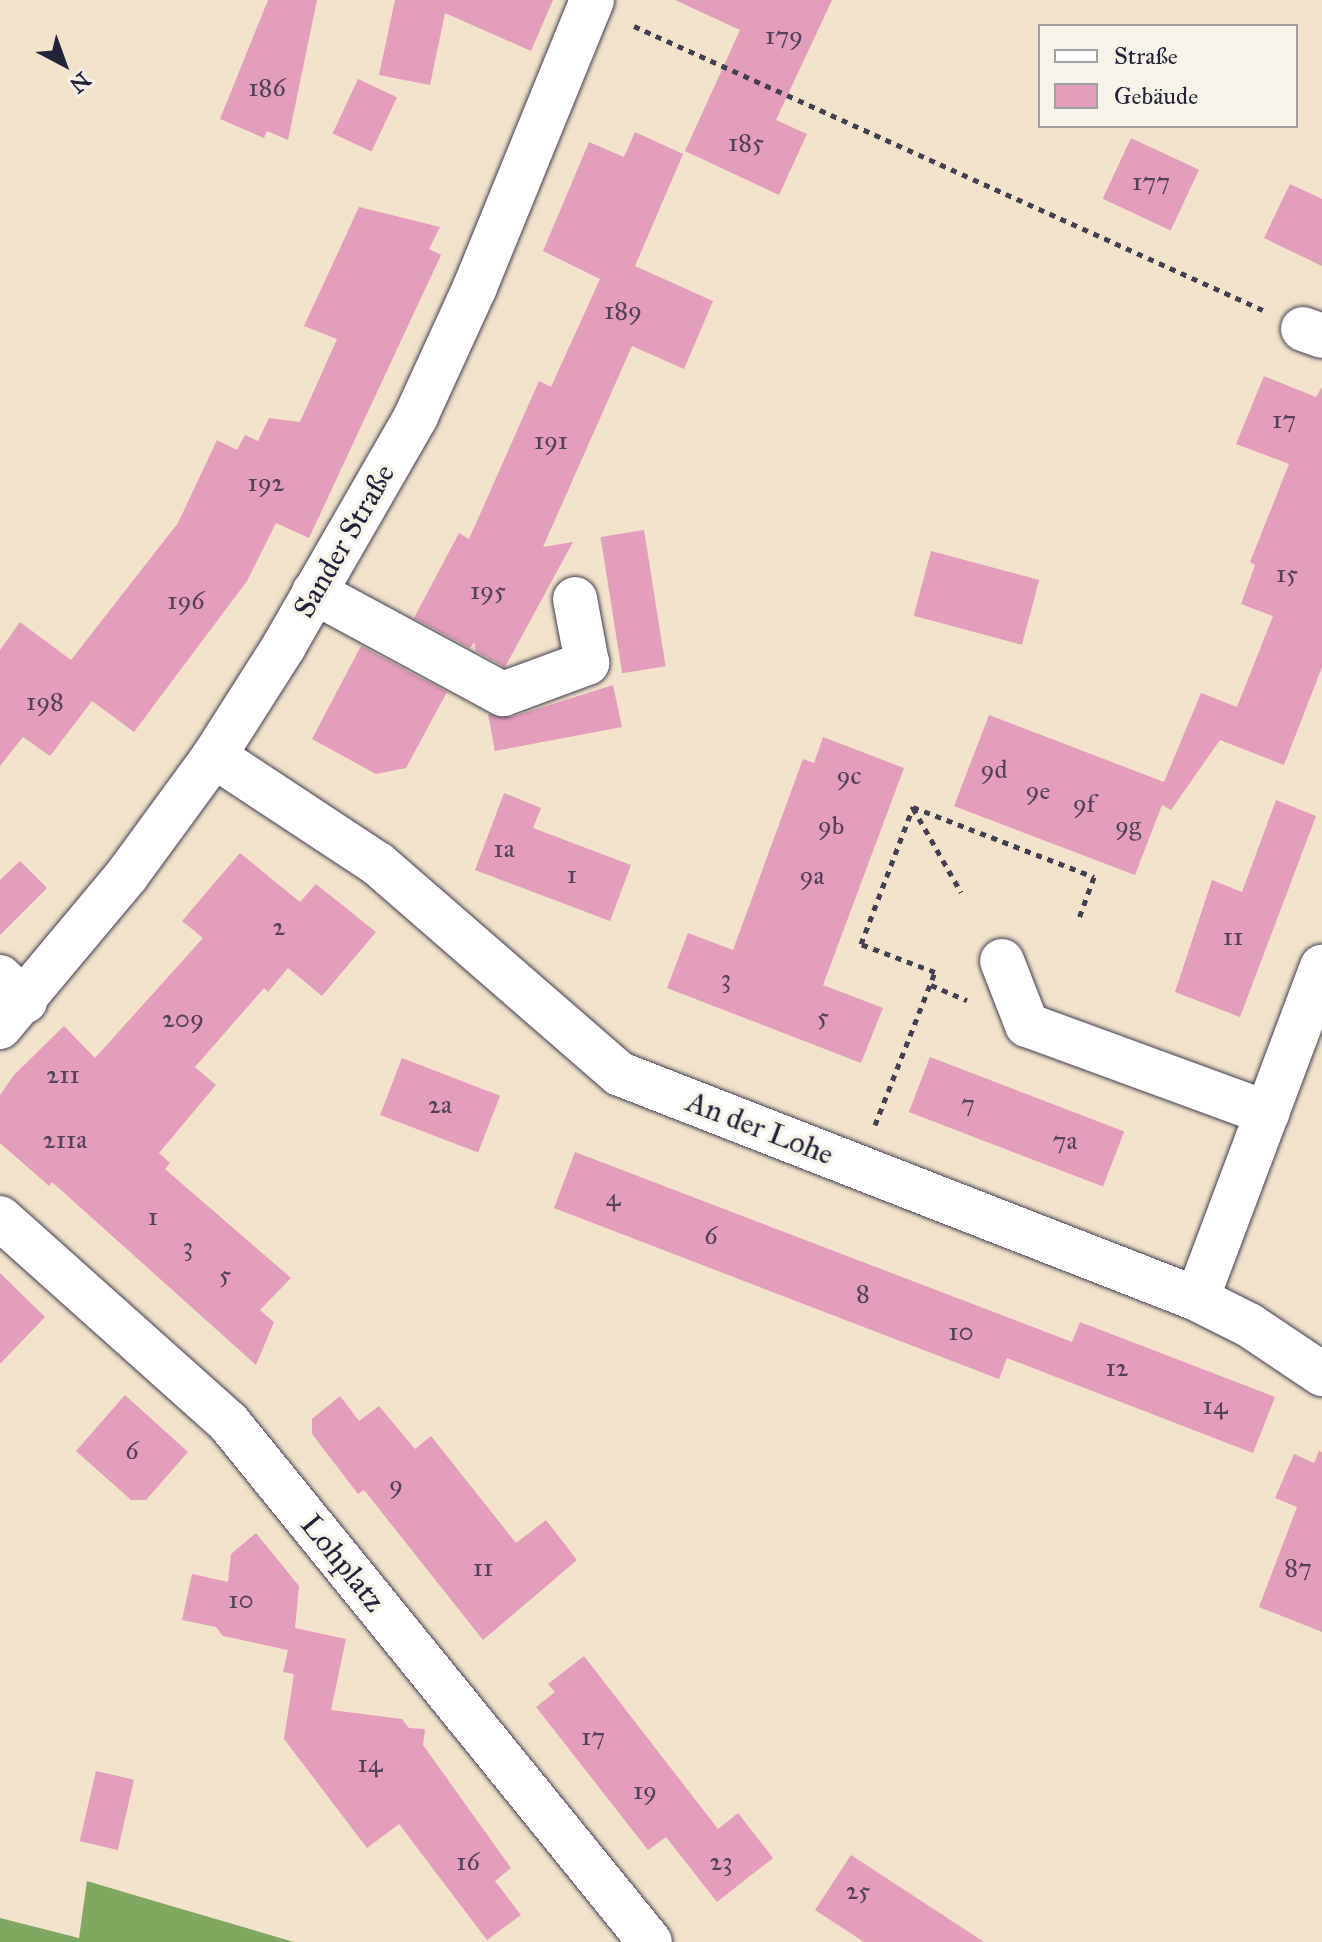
<!DOCTYPE html>
<html>
<head>
<meta charset="utf-8">
<style>
	body { margin:0 }
	#map { position:relative; width:1322px; height:1942px; overflow:hidden; background:#f3e3ca; font-family:"IM FELL Great Primer",serif }
	div>[style] { position:absolute }
	[style*='--x'] { left:calc(var(--x)*1px); top:calc(var(--y)*1px); width:calc(var(--w)*1px); rotate:calc(var(--a)*1deg) }
	.forest>* { inset:0; background:#80a860 }
	.building>* { inset:0; background:#e39ebb; transform-origin:0 0 }
	.path>* { height:5px; margin-top:-2.5px; transform-origin:0; background:repeating-linear-gradient(90deg,#413f50 0 6px,transparent 0 12px) }
	.roads { filter:drop-shadow(0 0 2px #413f50) drop-shadow(0 0 2px #413f50) }
	.minor>* { height:44px; margin:-22px; padding:0 22px; transform-origin:22px; border-radius:22px; background:#fff }
	.major>* { height:44px; margin:-22px; padding:0 22px; transform-origin:22px; border-radius:22px; background:#fff }
	span { translate:-50% -50%; white-space:nowrap; text-align:center; line-height:1.15; -webkit-text-stroke:7px #f7f3e8; paint-order:stroke }
	.number-label { font-size:26px; color:#52415b }
	.number-label span { -webkit-text-stroke-width:0 }
	.street-label { font-size:30px; color:#22223b }
	.legend { position:absolute; left:1038px; top:24px; width:260px; height:104px; box-sizing:border-box; background:#f7f3e8; border:2px solid #a29fa3; margin:0; padding:10px 14px; list-style:none; font-size:24px; color:#22223b }
	.legend li { display:flex; align-items:center; gap:16px; height:40px }
	.legend b { width:40px; border:2px solid #a29fa3 }
	.north { position:absolute; left:24px; top:24px; width:80px; height:80px; -webkit-text-stroke:6px #f7f3e8; paint-order:stroke; rotate:139deg; font-size:22px; font-weight:700; line-height:32px; text-align:center; color:#22223b }
	.north::after { content:''; display:block; margin:auto; width:28px; height:36px; background:#22223b; clip-path:polygon(50% 0,100% 100%,50% 72%,0 100%) }
</style>
</head>
<body>
<div id="map">
	<div class="forest">
		<i style="clip-path:polygon(87px 1881px,144px 1898px,294px 1942px,0 1942px,0 1918px,79px 1938px)"></i>
	</div>
	<div class="building">
		<i style="clip-path:polygon(268px 0,317px 0,288px 140px,267px 131px,264px 138px,220px 119px)"></i>
		<i style="clip-path:polygon(395px 0,553px 0,531px 51px,445px 13px,430px 85px,379px 75px)"></i>
		<i style="clip-path:polygon(675px 0,832px 0,776px 120px,807px 134px,779px 195px,685px 151px,740px 30px)"></i>
		<i style="left:358px;top:79px;width:43px;height:60px;rotate:25deg"></i>
		<i style="clip-path:polygon(635px 132px,683px 154px,635px 266px,713px 301px,684px 369px,632px 346px,543px 547px,573px 542px,505px 667px,476px 651px,474px 642px,470px 648px,414px 618px,459px 533px,469px 539px,539px 381px,551px 387px,600px 279px,543px 251px,589px 142px,624px 157px)"></i>
		<i style="left:1131px;top:138px;width:75px;height:67px;rotate:25deg"></i>
		<i style="clip-path:polygon(1290px 184px,1322px 199px,1322px 266px,1264px 238px)"></i>
		<i style="clip-path:polygon(359px 207px,440px 227px,429px 249px,441px 255px,309px 538px,276px 523px,247px 581px,134px 732px,92px 701px,50px 756px,23px 737px,0 766px,0 650px,20px 622px,71px 660px,178px 523px,217px 440px,237px 450px,245px 435px,258px 441px,269px 418px,300px 422px,337px 339px,304px 326px)"></i>
		<i style="clip-path:polygon(1264px 376px,1316px 397px,1322px 387px,1322px 667px,1284px 765px,1220px 740px,1171px 810px,1162px 805px,1135px 875px,954px 806px,989px 715px,1164px 782px,1201px 693px,1237px 707px,1273px 616px,1241px 604px,1255px 565px,1250px 562px,1289px 464px,1236px 444px)"></i>
		<i style="left:644px;top:530px;width:138px;height:44px;rotate:81deg"></i>
		<i style="left:931px;top:551px;width:112px;height:67px;rotate:15deg"></i>
		<i style="clip-path:polygon(361px 646px,447px 692px,406px 768px,376px 774px,312px 739px)"></i>
		<i style="clip-path:polygon(613px 685px,622px 727px,495px 751px,488px 714px,512px 717px)"></i>
		<i style="clip-path:polygon(823px 737px,904px 768px,823px 985px,883px 1008px,861px 1063px,667px 988px,688px 933px,733px 950px,803px 759px,814px 763px)"></i>
		<i style="clip-path:polygon(504px 793px,541px 808px,533px 828px,631px 865px,610px 921px,475px 870px)"></i>
		<i style="clip-path:polygon(1276px 800px,1316px 816px,1240px 1017px,1175px 992px,1212px 880px,1242px 892px)"></i>
		<i style="clip-path:polygon(240px 853px,300px 902px,316px 884px,376px 932px,322px 996px,288px 968px,268px 992px,264px 988px,195px 1067px,216px 1085px,159px 1153px,170px 1163px,165px 1169px,291px 1278px,260px 1310px,274px 1322px,256px 1365px,52px 1182px,49px 1186px,0 1143px,0 1095px,14px 1075px,64px 1026px,95px 1058px,203px 938px,182px 921px)"></i>
		<i style="clip-path:polygon(20px 861px,47px 888px,0 935px,0 880px)"></i>
		<i style="left:930px;top:1057px;width:208px;height:59px;rotate:21deg"></i>
		<i style="left:402px;top:1058px;width:105px;height:61px;rotate:21deg"></i>
		<i style="clip-path:polygon(575px 1152px,1072px 1342px,1080px 1322px,1275px 1397px,1253px 1453px,1007px 1358px,999px 1379px,554px 1208px)"></i>
		<i style="clip-path:polygon(0 1273px,45px 1317px,0 1364px)"></i>
		<i style="clip-path:polygon(125px 1395px,188px 1452px,146px 1500px,131px 1500px,76px 1451px)"></i>
		<i style="clip-path:polygon(340px 1396px,359px 1421px,379px 1406px,415px 1449px,431px 1436px,516px 1543px,546px 1520px,577px 1560px,483px 1640px,364px 1490px,358px 1494px,312px 1434px,312px 1419px)"></i>
		<i style="clip-path:polygon(1319px 1451px,1322px 1452px,1322px 1632px,1259px 1607px,1297px 1507px,1275px 1498px,1294px 1454px,1314px 1463px)"></i>
		<i style="clip-path:polygon(256px 1533px,299px 1586px,295px 1628px,346px 1639px,331px 1710px,402px 1719px,409px 1728px,425px 1729px,423px 1745px,511px 1868px,495px 1881px,521px 1915px,487px 1940px,399px 1824px,367px 1848px,284px 1739px,294px 1674px,283px 1672px,288px 1650px,223px 1636px,216px 1627px,182px 1620px,192px 1574px,228px 1582px,231px 1554px)"></i>
		<i style="clip-path:polygon(584px 1656px,718px 1829px,738px 1813px,773px 1858px,717px 1902px,666px 1837px,648px 1850px,536px 1707px,555px 1692px,548px 1684px)"></i>
		<i style="left:96px;top:1771px;width:39px;height:72px;rotate:13deg"></i>
		<i style="clip-path:polygon(851px 1855px,984px 1942px,864px 1942px,815px 1910px)"></i>
	</div>
	<div class="path">
		<i style="--x:634;--y:26;--w:690;--a:24.3"></i>
		<i style="--x:913;--y:808;--w:97;--a:60.3"></i>
		<i style="--x:931;--y:985;--w:39;--a:23"></i>
		<i style="--x:875;--y:1125;--w:164;--a:-68.6"></i>
		<i style="--x:935;--y:972;--w:79;--a:-159.3"></i>
		<i style="--x:861;--y:944;--w:147;--a:-69.2"></i>
		<i style="--x:913;--y:807;--w:194;--a:21.1"></i>
		<i style="--x:1094;--y:877;--w:44;--a:110.1"></i>
	</div>
	<div class="roads">
		<div class="minor">
			<i style="--x:1303;--y:329;--w:20;--a:20"></i>
			<i style="--x:314;--y:592;--w:215;--a:28.4"></i>
			<i style="--x:503;--y:694;--w:90;--a:-20.3"></i>
			<i style="--x:587;--y:663;--w:65;--a:-100.6"></i>
			<i style="--x:214;--y:756;--w:196;--a:33.4"></i>
			<i style="--x:378;--y:864;--w:320;--a:41"></i>
			<i style="--x:620;--y:1074;--w:619;--a:21.3"></i>
			<i style="--x:1197;--y:1299;--w:355;--a:-69.4"></i>
			<i style="--x:1002;--y:961;--w:69;--a:68.7"></i>
			<i style="--x:1027;--y:1025;--w:256;--a:20.1"></i>
			<i style="--x:0;--y:977;--w:35;--a:44"></i>
			<i style="--x:0;--y:1218;--w:307;--a:41.8"></i>
			<i style="--x:229;--y:1423;--w:668;--a:50.95"></i>
			<i style="--x:1197;--y:1299;--w:58;--a:26.6"></i>
			<i style="--x:1249;--y:1325;--w:88;--a:33.9"></i>
		</div>
		<div class="major">
			<i style="--x:0;--y:1027;--w:198;--a:-50.1"></i>
			<i style="--x:127;--y:875;--w:147;--a:-53.8"></i>
			<i style="--x:214;--y:756;--w:130;--a:-57.5"></i>
			<i style="--x:284;--y:646;--w:265;--a:-60.1"></i>
			<i style="--x:416;--y:416;--w:142;--a:-65.4"></i>
			<i style="--x:475;--y:287;--w:310;--a:-67.8"></i>
		</div>
	</div>
	<div class="number-label">
		<span style="left:784px;top:36px">179</span>
		<span style="left:267px;top:88px">186</span>
		<span style="left:746px;top:143px">185</span>
		<span style="left:1151px;top:182px">177</span>
		<span style="left:623px;top:311px">189</span>
		<span style="left:1284px;top:420px">17</span>
		<span style="left:551px;top:441px">191</span>
		<span style="left:266px;top:483px">192</span>
		<span style="left:1287px;top:574px">15</span>
		<span style="left:488px;top:591px">195</span>
		<span style="left:186px;top:601px">196</span>
		<span style="left:45px;top:702px">198</span>
		<span style="left:994px;top:770px">9d</span>
		<span style="left:849px;top:776px">9c</span>
		<span style="left:1038px;top:791px">9e</span>
		<span style="left:1084px;top:804px">9f</span>
		<span style="left:831px;top:826px">9b</span>
		<span style="left:1128px;top:826px">9g</span>
		<span style="left:504px;top:849px">1a</span>
		<span style="left:572px;top:875px">1</span>
		<span style="left:812px;top:876px">9a</span>
		<span style="left:279px;top:927px">2</span>
		<span style="left:1233px;top:937px">11</span>
		<span style="left:726px;top:979px">3</span>
		<span style="left:823px;top:1017px">5</span>
		<span style="left:183px;top:1019px">209</span>
		<span style="left:63px;top:1075px">211</span>
		<span style="left:968px;top:1104px">7</span>
		<span style="left:440px;top:1105px">2a</span>
		<span style="left:65px;top:1140px">211a</span>
		<span style="left:1065px;top:1141px">7a</span>
		<span style="left:613px;top:1198px">4</span>
		<span style="left:153px;top:1217px">1</span>
		<span style="left:711px;top:1236px">6</span>
		<span style="left:188px;top:1247px">3</span>
		<span style="left:225px;top:1275px">5</span>
		<span style="left:863px;top:1294px">8</span>
		<span style="left:961px;top:1332px">10</span>
		<span style="left:1117px;top:1368px">12</span>
		<span style="left:1215px;top:1406px">14</span>
		<span style="left:132px;top:1451px">6</span>
		<span style="left:396px;top:1485px">9</span>
		<span style="left:483px;top:1568px">11</span>
		<span style="left:1298px;top:1568px">87</span>
		<span style="left:241px;top:1600px">10</span>
		<span style="left:593px;top:1737px">17</span>
		<span style="left:370px;top:1764px">14</span>
		<span style="left:645px;top:1791px">19</span>
		<span style="left:468px;top:1862px">16</span>
		<span style="left:721px;top:1862px">23</span>
		<span style="left:858px;top:1891px">25</span>
	</div>
	<div class="street-label">
		<span style="left:344px;top:541px;rotate:-60deg">Sander Straße</span>
		<span style="left:760px;top:1128px;rotate:21deg">An der Lohe</span>
		<span style="left:343px;top:1563px;rotate:51deg">Lohplatz</span>
	</div>
	<ul class="legend">
	<li><b style="height:10px;background:#fff"></b>Straße</li>
	<li><b style="height:22px;background:#e39ebb"></b>Gebäude</li>
	</ul>
	<div class="north">N</div>
</div>
</body>
</html>
